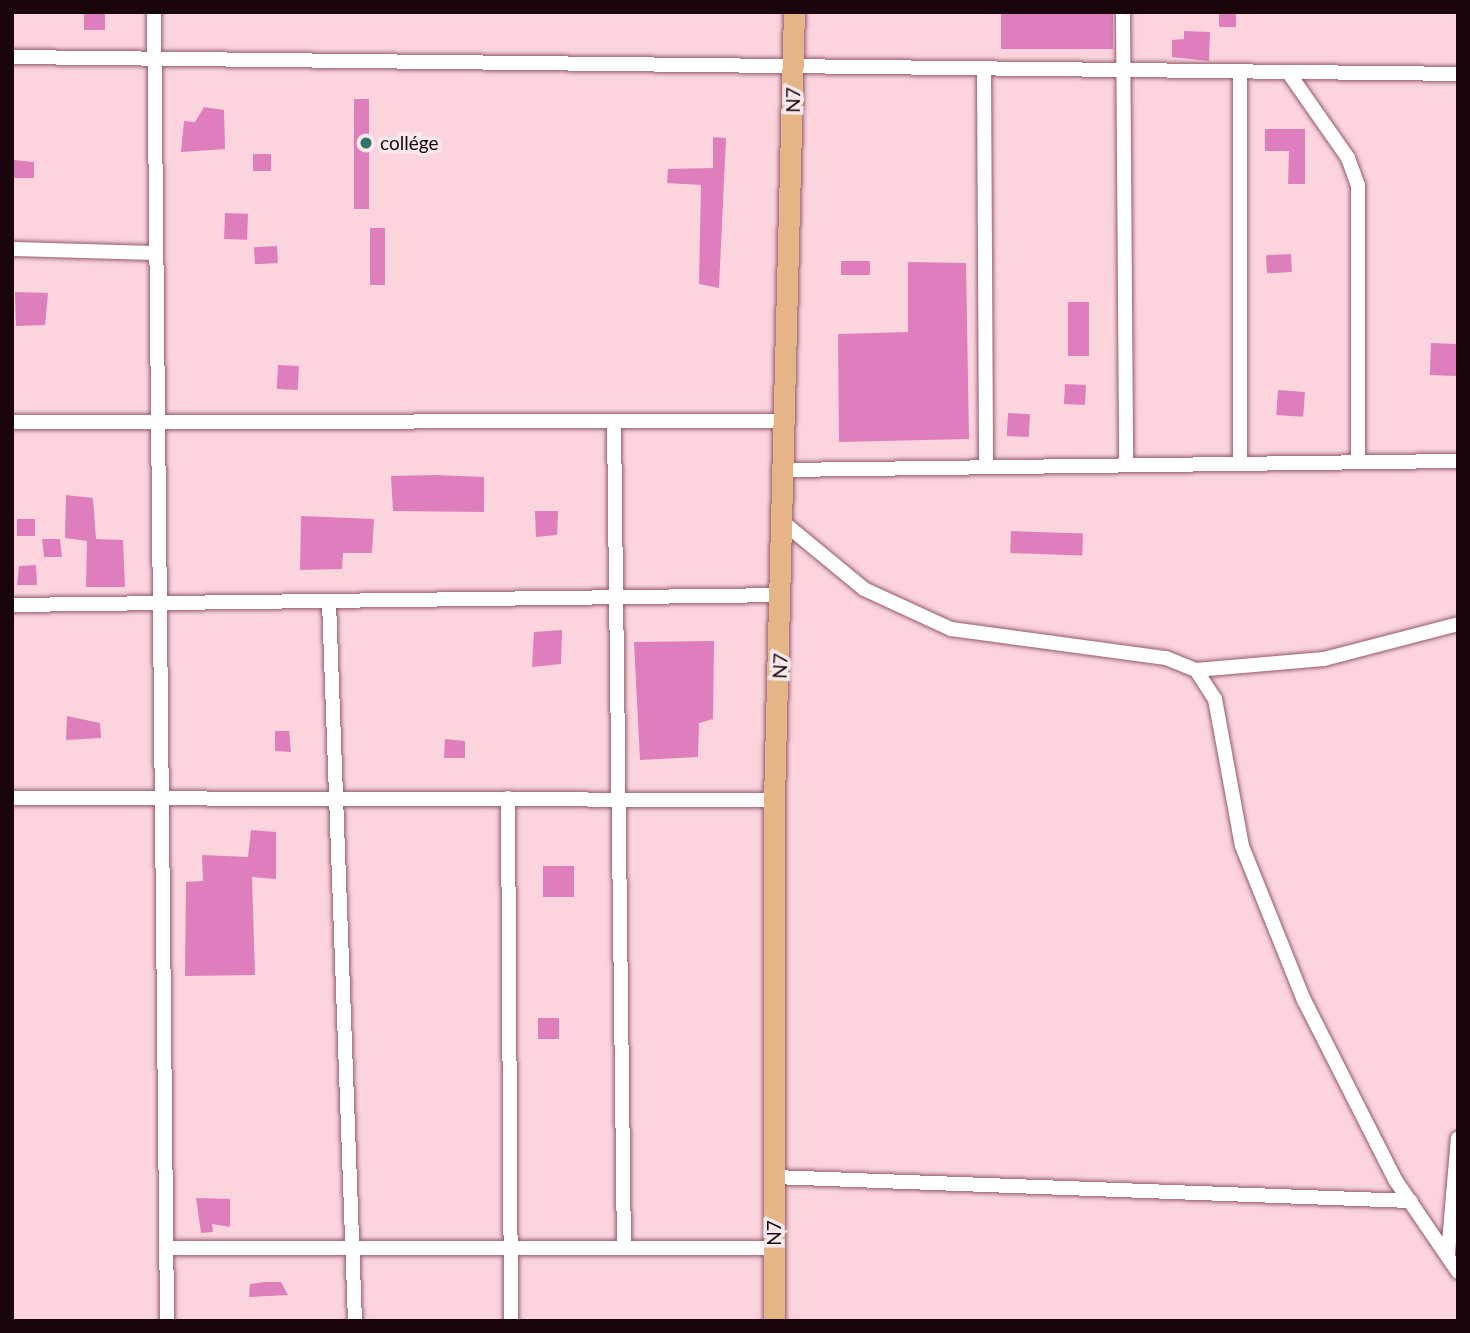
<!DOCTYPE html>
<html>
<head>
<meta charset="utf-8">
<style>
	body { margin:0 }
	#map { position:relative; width:1470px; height:1333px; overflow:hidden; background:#fbd4de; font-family:Lato,sans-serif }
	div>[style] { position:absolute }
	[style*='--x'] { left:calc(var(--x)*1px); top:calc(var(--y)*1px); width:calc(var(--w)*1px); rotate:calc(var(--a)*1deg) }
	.building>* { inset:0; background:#de7ebd; transform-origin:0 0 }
	.roads { filter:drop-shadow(0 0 2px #935b6b) drop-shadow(0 0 2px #935b6b) }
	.street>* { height:14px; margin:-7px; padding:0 7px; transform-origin:7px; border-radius:7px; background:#fff }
	.primary>* { height:21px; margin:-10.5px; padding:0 10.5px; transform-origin:10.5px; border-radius:10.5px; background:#e5b587 }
	.dots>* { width:19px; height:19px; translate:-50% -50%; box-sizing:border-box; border:4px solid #f7e9ec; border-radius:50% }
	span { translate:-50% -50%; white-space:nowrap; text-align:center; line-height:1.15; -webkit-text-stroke:7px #f7e9ec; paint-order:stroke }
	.street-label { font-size:19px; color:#19050b }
	.poi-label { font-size:19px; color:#19050b }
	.left { translate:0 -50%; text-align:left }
	.frame { position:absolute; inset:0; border:14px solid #19050b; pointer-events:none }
</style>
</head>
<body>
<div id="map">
	<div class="building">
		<i style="left:84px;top:12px;width:21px;height:18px"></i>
		<i style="left:1001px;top:12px;width:112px;height:37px"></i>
		<i style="left:1219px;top:12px;width:17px;height:15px"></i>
		<i style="clip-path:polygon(1184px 31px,1210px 32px,1209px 61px,1172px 57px,1172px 40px,1184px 39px)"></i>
		<i style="left:354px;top:99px;width:15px;height:110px"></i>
		<i style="clip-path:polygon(204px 107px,224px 110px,225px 149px,181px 152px,184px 121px,195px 122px)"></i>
		<i style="clip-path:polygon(1265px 129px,1305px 129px,1305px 184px,1288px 184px,1289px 151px,1265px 151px)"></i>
		<i style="clip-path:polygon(713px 137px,726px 138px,719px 288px,699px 284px,701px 185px,667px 183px,668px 169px,713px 168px)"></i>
		<i style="left:253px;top:154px;width:18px;height:17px"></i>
		<i style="clip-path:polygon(13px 160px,34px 162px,34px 178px,12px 178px)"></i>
		<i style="left:225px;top:213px;width:23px;height:26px;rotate:2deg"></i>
		<i style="left:370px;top:228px;width:15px;height:57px"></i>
		<i style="left:277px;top:246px;width:17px;height:23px;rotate:87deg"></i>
		<i style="left:1291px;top:254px;width:18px;height:25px;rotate:87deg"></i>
		<i style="left:870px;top:261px;width:14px;height:29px;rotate:90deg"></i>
		<i style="clip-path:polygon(908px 262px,966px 263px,969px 439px,839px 442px,838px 334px,908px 332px)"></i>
		<i style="clip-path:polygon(15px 292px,48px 293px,45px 325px,16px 326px)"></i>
		<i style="left:1068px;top:302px;width:21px;height:54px"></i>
		<i style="left:1431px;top:343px;width:27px;height:32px;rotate:2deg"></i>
		<i style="left:278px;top:365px;width:21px;height:24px;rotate:3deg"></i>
		<i style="left:1065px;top:384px;width:21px;height:20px;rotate:3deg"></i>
		<i style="left:1278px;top:390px;width:27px;height:25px;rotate:4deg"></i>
		<i style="left:1008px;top:413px;width:22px;height:23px;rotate:3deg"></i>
		<i style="clip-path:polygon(435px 475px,484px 477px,484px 512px,393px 511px,391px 476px)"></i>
		<i style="clip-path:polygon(66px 495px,93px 498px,96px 539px,123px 540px,125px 587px,86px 587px,87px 541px,65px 538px)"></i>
		<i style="clip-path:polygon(535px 511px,558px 511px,557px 535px,536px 537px)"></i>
		<i style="clip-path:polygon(301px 516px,374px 519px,372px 553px,343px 553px,342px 569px,300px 570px)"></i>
		<i style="left:17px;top:519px;width:18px;height:17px"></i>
		<i style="left:1011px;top:531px;width:72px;height:22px;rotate:2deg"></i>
		<i style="clip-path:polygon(42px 539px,60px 539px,62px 557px,44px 557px)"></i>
		<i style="clip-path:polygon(36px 565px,37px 585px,17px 585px,19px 566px)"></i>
		<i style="clip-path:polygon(562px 630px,561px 664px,532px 667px,534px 632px)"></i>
		<i style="clip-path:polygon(714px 641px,713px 719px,699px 723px,698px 757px,640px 760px,634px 642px)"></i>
		<i style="clip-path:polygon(67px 716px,100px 723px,101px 738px,66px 740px)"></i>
		<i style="clip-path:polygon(275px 731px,289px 731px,291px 752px,275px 751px)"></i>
		<i style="clip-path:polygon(445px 739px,465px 741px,465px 758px,444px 758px)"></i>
		<i style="clip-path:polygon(251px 830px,276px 832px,276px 879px,252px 877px,255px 975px,185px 976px,186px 882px,203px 881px,202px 855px,248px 857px)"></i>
		<i style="left:543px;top:866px;width:31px;height:31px"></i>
		<i style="left:538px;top:1018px;width:21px;height:21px"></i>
		<i style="clip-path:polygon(196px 1198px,230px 1199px,230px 1227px,212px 1224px,213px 1232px,201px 1233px)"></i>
		<i style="clip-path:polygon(265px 1282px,281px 1282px,288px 1295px,249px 1297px,250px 1284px)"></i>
	</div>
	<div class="roads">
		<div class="street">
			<i style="--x:154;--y:12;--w:1309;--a:89.43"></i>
			<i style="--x:1123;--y:12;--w:453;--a:89.6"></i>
			<i style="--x:12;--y:57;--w:1446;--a:0.67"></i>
			<i style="--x:984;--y:69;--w:398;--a:89.7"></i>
			<i style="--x:1288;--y:72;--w:105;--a:55.1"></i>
			<i style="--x:1348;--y:158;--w:29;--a:70"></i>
			<i style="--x:1358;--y:185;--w:277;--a:90"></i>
			<i style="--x:12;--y:249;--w:144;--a:1.6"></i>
			<i style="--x:614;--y:421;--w:827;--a:89.31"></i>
			<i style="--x:12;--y:422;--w:773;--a:-0.07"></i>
			<i style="--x:1240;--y:464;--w:392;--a:-90"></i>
			<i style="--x:784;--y:470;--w:674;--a:-0.77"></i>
			<i style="--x:784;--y:523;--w:104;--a:39.5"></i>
			<i style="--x:864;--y:589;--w:96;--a:24.7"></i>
			<i style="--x:951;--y:629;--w:217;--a:7.7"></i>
			<i style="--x:1166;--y:658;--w:32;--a:22"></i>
			<i style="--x:1196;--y:670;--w:35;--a:57"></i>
			<i style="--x:1215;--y:699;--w:149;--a:79.6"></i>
			<i style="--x:1242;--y:846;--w:166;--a:68.1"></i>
			<i style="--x:1304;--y:1000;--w:203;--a:63.1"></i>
			<i style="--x:1396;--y:1181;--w:110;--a:55.7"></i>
			<i style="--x:329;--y:602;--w:719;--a:87.93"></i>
			<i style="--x:12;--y:605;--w:771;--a:-0.74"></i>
			<i style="--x:1196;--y:670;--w:128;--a:-4.9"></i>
			<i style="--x:1324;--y:659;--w:138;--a:-14.6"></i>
			<i style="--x:12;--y:798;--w:762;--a:0.15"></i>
			<i style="--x:508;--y:798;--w:523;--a:89.67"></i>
			<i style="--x:774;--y:1177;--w:637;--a:2.16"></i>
			<i style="--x:167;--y:1248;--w:607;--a:0"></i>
			<i style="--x:1448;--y:1254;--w:116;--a:-85.1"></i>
		</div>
		<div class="primary">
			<i style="--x:774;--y:1321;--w:521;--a:-90"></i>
			<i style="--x:774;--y:800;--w:788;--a:-88.55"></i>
		</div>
	</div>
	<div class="dots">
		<i style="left:366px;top:143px;background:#2f7469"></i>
	</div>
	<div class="street-label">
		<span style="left:793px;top:100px;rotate:-89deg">N7</span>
		<span style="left:780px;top:666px;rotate:-87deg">N7</span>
		<span style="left:774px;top:1233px;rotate:-90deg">N7</span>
	</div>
	<div class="poi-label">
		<span class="left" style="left:380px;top:143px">collége</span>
	</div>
	<div class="frame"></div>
</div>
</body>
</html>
